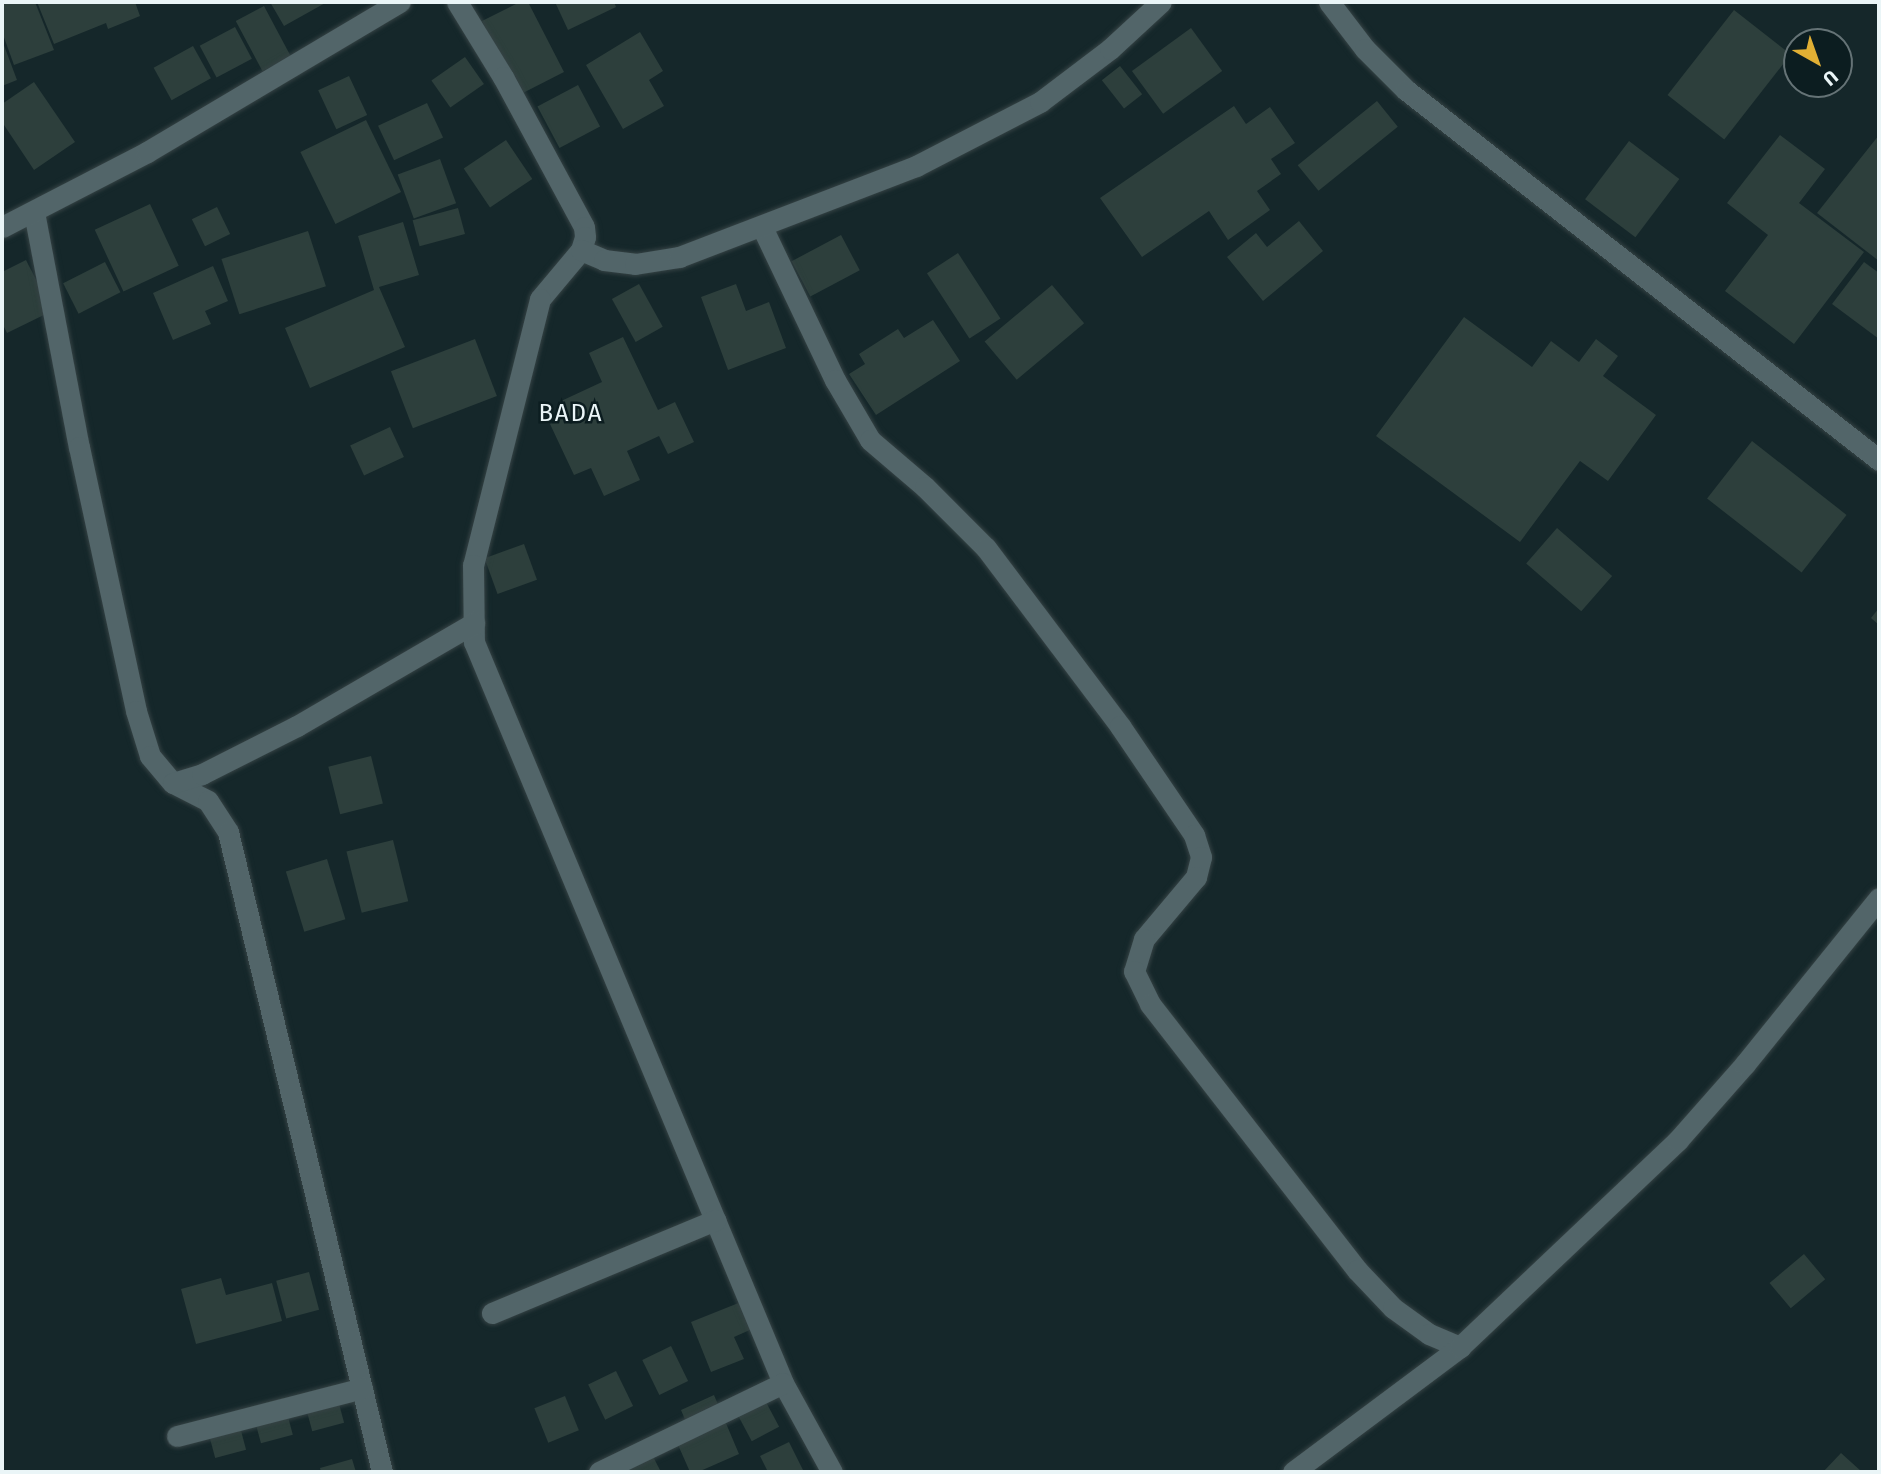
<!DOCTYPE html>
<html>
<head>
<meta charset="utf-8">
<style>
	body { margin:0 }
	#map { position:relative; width:1881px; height:1474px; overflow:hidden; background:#15272a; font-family:"Fira Sans",sans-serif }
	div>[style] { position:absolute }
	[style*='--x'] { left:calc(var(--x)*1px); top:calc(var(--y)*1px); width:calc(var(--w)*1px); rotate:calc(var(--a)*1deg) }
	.building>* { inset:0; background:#2d3f3c; transform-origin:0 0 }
	.roads { filter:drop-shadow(0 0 2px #354244) drop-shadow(0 0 2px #354244) }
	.minor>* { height:21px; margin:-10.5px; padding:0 10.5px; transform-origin:10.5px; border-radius:10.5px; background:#526569 }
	span { translate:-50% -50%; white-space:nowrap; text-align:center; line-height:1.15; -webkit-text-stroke:5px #0c1d20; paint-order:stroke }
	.quarter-label { font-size:24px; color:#eaf5f7; letter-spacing:2px }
	.frame { position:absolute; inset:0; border:4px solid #eaf5f7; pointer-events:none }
	.north { position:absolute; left:1783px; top:28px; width:70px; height:70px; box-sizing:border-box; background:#0c1d20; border:2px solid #657376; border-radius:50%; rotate:140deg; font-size:19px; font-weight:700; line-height:28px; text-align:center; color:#eaf5f7 }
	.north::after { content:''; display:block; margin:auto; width:24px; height:32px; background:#e1af34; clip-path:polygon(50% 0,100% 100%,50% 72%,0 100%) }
</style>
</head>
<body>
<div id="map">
	<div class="building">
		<i style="clip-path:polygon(2px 2px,35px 2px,54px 50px,14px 65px,2px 32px)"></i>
		<i style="clip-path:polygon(37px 2px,135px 2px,140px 16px,108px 29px,106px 23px,54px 44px)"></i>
		<i style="clip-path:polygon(270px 2px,327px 2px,284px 26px)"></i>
		<i style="clip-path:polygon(520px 2px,528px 2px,564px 72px,519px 95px,482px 21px)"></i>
		<i style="clip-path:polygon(555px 2px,614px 2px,616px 7px,568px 30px)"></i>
		<i style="left:264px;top:6px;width:57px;height:32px;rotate:62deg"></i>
		<i style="left:1734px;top:10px;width:72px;height:108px;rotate:38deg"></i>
		<i style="left:235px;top:27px;width:36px;height:40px;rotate:62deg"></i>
		<i style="left:1191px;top:28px;width:53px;height:73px;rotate:54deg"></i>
		<i style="clip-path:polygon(640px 32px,663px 71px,649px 80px,664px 106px,623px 129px,586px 65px)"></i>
		<i style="clip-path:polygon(2px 40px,17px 80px,2px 86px)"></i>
		<i style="left:193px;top:46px;width:37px;height:45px;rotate:61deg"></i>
		<i style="left:465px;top:57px;width:33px;height:41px;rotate:55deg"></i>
		<i style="left:1120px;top:66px;width:36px;height:23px;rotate:52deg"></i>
		<i style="left:349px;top:76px;width:43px;height:34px;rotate:65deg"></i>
		<i style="clip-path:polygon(34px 82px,75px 142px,34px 170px,2px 122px,2px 104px)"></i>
		<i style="left:578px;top:85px;width:47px;height:46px;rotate:62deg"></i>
		<i style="left:1377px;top:101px;width:33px;height:102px;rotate:51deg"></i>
		<i style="left:427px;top:103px;width:38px;height:54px;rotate:65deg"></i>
		<i style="clip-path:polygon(1234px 106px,1246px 124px,1270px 107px,1295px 143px,1271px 159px,1281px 174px,1257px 191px,1270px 210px,1228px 240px,1209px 211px,1142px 257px,1100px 198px)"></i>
		<i style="left:366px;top:120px;width:80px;height:73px;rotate:64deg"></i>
		<i style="clip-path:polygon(1780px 135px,1825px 169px,1799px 203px,1864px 252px,1794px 344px,1725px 291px,1768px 235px,1727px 203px)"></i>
		<i style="clip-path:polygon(1879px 135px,1879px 261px,1817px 213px)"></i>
		<i style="left:506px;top:140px;width:47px;height:51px;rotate:56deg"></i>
		<i style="left:1629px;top:141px;width:63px;height:73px;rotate:37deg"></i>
		<i style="left:440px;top:159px;width:47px;height:45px;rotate:70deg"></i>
		<i style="left:150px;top:204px;width:68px;height:61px;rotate:65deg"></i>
		<i style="left:217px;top:207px;width:30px;height:28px;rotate:64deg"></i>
		<i style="left:458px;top:208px;width:27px;height:47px;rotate:75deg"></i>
		<i style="clip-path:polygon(1299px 221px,1323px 251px,1263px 301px,1227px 257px,1256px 233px,1267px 247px)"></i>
		<i style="clip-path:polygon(403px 222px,419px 275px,379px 287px,405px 347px,310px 388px,285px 328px,374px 290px,358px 236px)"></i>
		<i style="left:308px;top:231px;width:58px;height:91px;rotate:72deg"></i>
		<i style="left:841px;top:235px;width:40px;height:56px;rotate:62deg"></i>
		<i style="left:958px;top:253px;width:78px;height:37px;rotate:57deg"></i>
		<i style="clip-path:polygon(26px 260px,52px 311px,7px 333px,2px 323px,2px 272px)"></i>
		<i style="left:105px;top:262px;width:34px;height:47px;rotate:63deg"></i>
		<i style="clip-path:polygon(1864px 262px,1879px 273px,1879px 339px,1832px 304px)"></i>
		<i style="clip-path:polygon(213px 266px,228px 301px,205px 311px,211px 324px,173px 340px,153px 293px)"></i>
		<i style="left:639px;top:284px;width:49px;height:31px;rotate:61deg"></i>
		<i style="clip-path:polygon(736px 284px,746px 311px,769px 302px,786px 348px,728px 370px,701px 297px)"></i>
		<i style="left:1052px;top:285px;width:50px;height:88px;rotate:50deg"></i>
		<i style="clip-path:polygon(1464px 317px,1532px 367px,1551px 341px,1579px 362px,1596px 339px,1618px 356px,1603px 376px,1656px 415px,1608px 481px,1580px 461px,1520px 542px,1376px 436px)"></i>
		<i style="clip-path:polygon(933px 320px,960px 361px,876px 415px,849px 374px,865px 364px,859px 354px,898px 329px,904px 338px)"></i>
		<i style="clip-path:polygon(623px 337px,658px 410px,675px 402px,694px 442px,668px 454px,659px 436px,627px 451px,640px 480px,604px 496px,591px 468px,574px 475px,550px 424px,566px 416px,559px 402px,602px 382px,589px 353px)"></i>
		<i style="left:475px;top:339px;width:61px;height:90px;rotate:69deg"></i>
		<i style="left:390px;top:427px;width:33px;height:44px;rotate:65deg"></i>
		<i style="left:1752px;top:441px;width:120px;height:73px;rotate:38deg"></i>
		<i style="left:1557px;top:528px;width:73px;height:47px;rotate:41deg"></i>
		<i style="left:524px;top:544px;width:38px;height:42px;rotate:70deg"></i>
		<i style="clip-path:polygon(1879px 608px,1879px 625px,1871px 618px)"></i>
		<i style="left:371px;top:756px;width:49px;height:44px;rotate:76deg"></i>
		<i style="left:393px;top:840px;width:63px;height:48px;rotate:76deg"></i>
		<i style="left:327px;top:859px;width:63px;height:43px;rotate:73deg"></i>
		<i style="left:1804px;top:1254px;width:33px;height:45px;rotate:50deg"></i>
		<i style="left:309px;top:1272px;width:39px;height:34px;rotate:75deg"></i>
		<i style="clip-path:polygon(221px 1278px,226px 1295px,272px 1283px,282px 1321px,196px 1344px,181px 1289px)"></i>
		<i style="clip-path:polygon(741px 1302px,752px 1329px,734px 1337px,744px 1359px,711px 1372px,691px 1322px)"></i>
		<i style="left:671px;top:1346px;width:39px;height:32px;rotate:64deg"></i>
		<i style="left:616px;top:1371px;width:39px;height:31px;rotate:64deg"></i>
		<i style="left:334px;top:1385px;width:39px;height:33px;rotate:75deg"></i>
		<i style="left:758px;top:1387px;width:45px;height:31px;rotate:62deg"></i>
		<i style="clip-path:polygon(714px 1395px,739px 1454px,698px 1472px,690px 1472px,671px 1429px,686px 1422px,681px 1410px)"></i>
		<i style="left:565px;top:1396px;width:37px;height:33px;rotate:68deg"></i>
		<i style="left:283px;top:1398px;width:38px;height:33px;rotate:75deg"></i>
		<i style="left:236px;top:1412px;width:39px;height:32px;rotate:75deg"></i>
		<i style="clip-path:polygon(789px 1442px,804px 1472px,768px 1472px,760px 1456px)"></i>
		<i style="clip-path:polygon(646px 1443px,661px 1472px,623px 1472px,616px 1458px)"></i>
		<i style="clip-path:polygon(1841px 1453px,1862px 1472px,1823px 1472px)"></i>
		<i style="clip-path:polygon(352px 1459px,356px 1472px,321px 1472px,320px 1468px)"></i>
	</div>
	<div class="roads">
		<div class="minor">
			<i style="--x:457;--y:2;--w:88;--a:58.5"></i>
			<i style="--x:503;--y:77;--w:170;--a:61.6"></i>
			<i style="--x:584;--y:227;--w:10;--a:84"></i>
			<i style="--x:585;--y:237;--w:14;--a:107"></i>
			<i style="--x:581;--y:250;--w:64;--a:129.9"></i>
			<i style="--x:540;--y:299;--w:274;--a:104.1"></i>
			<i style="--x:473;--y:565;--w:77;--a:89.3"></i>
			<i style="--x:474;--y:642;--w:803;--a:67.36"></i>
			<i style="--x:783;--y:1383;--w:102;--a:61.2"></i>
			<i style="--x:1329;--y:2;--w:59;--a:52.5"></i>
			<i style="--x:1365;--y:49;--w:58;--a:45"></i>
			<i style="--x:1406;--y:90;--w:601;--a:38.03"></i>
			<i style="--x:34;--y:212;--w:239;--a:79.2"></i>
			<i style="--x:79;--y:447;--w:270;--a:77.8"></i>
			<i style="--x:136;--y:711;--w:47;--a:72.7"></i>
			<i style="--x:150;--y:756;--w:35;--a:50"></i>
			<i style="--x:173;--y:783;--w:39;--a:27"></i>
			<i style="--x:208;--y:801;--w:37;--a:57"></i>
			<i style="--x:228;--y:832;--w:658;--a:76.47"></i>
			<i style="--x:2;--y:227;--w:163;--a:-27.3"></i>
			<i style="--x:147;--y:152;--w:294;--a:-30.7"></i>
			<i style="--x:762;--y:227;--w:170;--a:64.5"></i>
			<i style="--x:835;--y:380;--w:69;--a:59.7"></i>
			<i style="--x:870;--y:440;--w:72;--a:40.5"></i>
			<i style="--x:925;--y:487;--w:86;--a:45"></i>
			<i style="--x:986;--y:548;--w:223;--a:53"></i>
			<i style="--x:1120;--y:726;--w:132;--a:55.8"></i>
			<i style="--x:1194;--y:835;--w:23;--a:72"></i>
			<i style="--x:1201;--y:857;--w:21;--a:104"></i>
			<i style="--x:1196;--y:877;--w:81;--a:130"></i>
			<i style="--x:1144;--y:939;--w:34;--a:107"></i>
			<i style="--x:1134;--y:971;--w:37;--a:64"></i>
			<i style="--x:1150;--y:1004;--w:337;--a:52.1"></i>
			<i style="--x:1357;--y:1270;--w:52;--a:46.5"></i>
			<i style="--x:1393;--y:1308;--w:44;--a:35.8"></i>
			<i style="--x:1429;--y:1334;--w:34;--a:23"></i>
			<i style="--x:581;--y:250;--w:25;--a:23"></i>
			<i style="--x:604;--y:260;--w:31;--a:7"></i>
			<i style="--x:635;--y:264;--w:45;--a:-9"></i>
			<i style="--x:679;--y:257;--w:254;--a:-21"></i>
			<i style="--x:916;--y:166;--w:140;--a:-27.3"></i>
			<i style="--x:1040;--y:102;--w:88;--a:-37.1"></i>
			<i style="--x:1110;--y:49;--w:69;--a:-42.7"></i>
			<i style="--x:173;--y:783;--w:30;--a:-17"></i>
			<i style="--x:202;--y:774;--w:106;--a:-26.8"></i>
			<i style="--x:297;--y:726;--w:205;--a:-30.2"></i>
			<i style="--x:492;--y:1313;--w:242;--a:-22.6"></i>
			<i style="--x:177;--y:1436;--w:191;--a:-14.5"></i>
			<i style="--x:599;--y:1472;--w:204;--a:-25.8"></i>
			<i style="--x:1293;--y:1472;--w:209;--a:-36.8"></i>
			<i style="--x:1460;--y:1347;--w:301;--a:-43.5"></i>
			<i style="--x:1678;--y:1140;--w:101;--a:-48.6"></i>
			<i style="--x:1745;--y:1064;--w:213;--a:-51.1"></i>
		</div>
	</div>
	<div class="quarter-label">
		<span style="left:571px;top:414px">BADA</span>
	</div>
	<div class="frame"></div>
	<div class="north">U</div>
</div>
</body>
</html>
